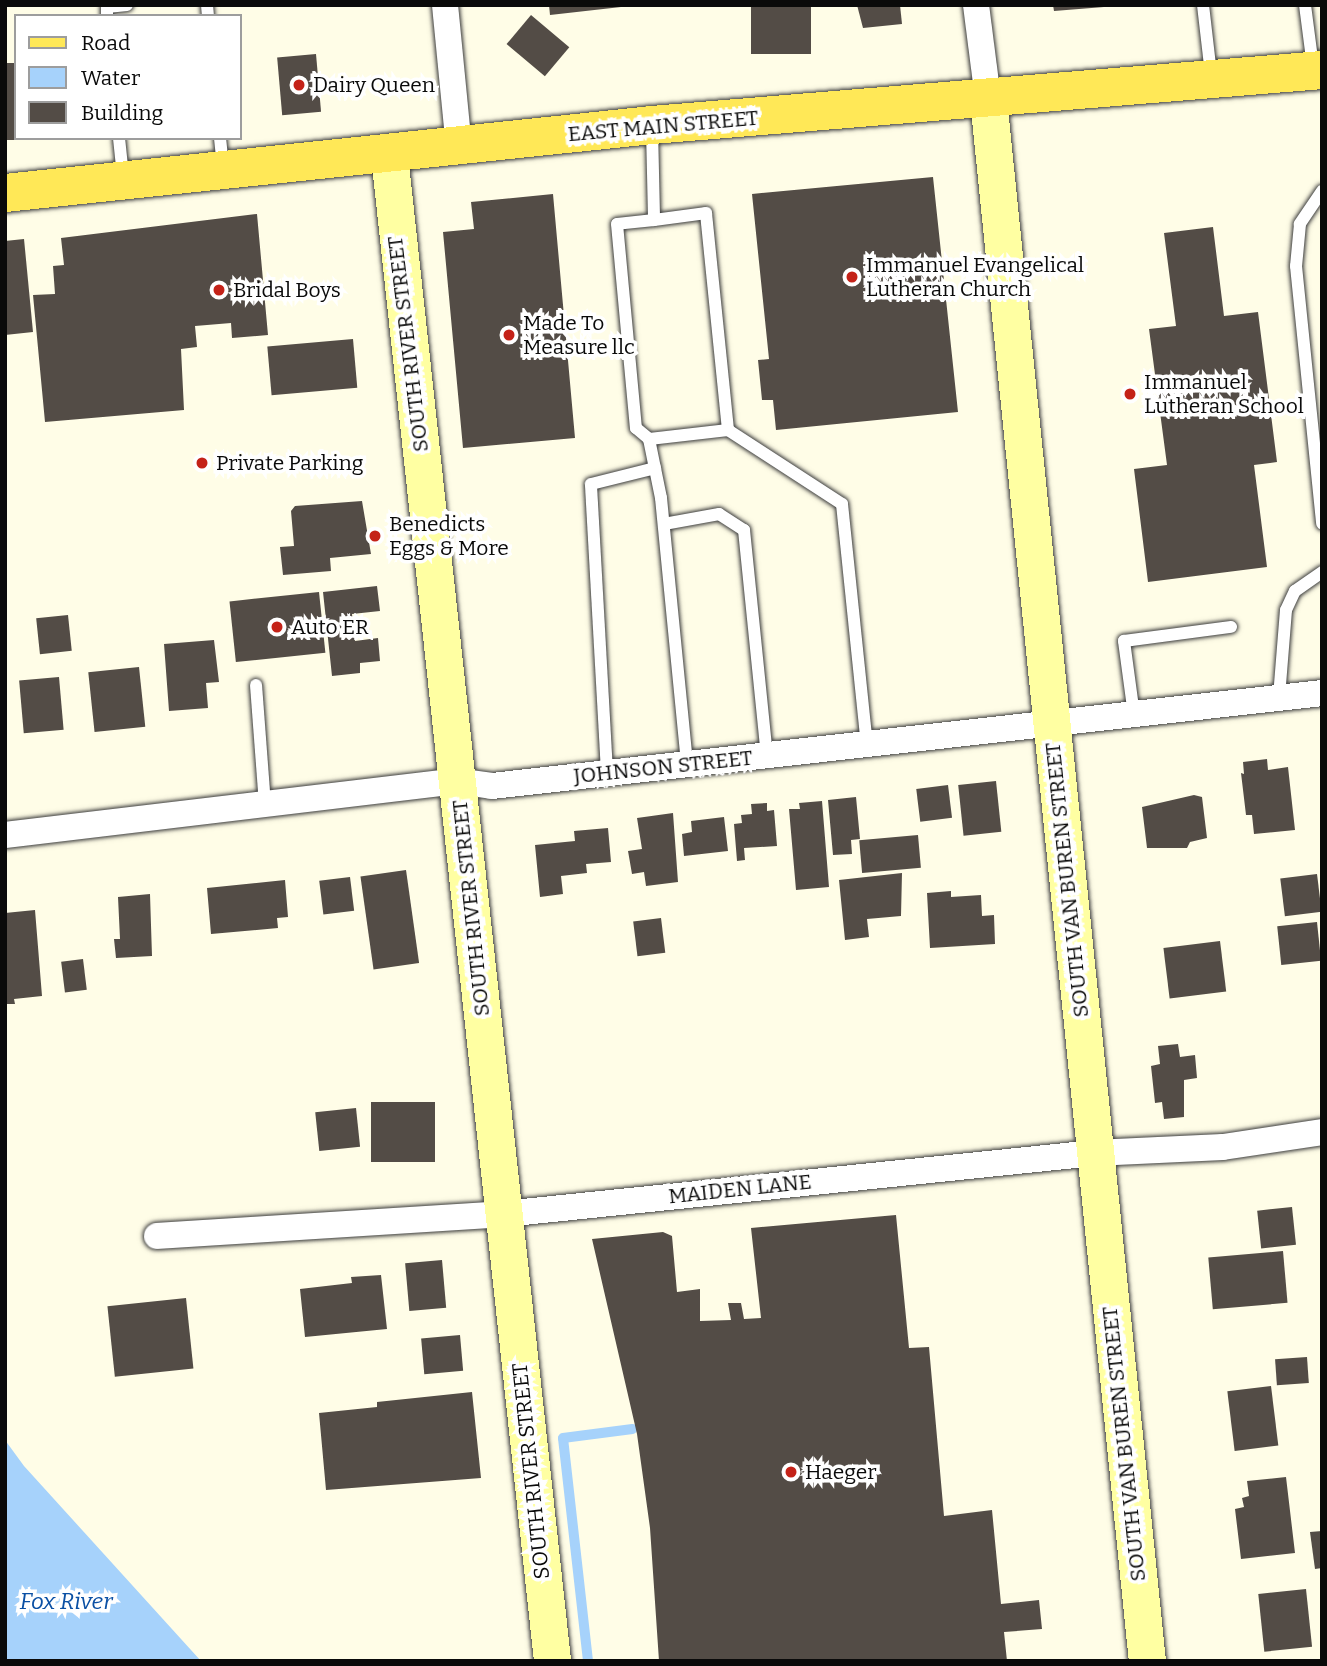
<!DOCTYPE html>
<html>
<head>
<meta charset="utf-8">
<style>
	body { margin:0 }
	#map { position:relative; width:1327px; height:1666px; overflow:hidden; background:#fffde7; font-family:Bitter,serif }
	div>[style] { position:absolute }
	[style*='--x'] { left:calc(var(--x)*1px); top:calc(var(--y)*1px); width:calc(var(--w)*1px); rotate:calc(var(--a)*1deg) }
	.water>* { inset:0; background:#a6d2fb }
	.stream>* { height:10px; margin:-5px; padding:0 5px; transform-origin:5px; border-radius:5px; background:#a6d2fb }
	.building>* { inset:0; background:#534c46; transform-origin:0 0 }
	.roads { filter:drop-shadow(0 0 2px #3d3d3d) drop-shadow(0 0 2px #3d3d3d) }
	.lane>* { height:12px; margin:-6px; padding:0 6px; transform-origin:6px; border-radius:6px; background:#fff }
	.street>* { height:26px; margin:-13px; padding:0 13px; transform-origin:13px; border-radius:13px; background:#fff }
	.secondary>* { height:37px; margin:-18.5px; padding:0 18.5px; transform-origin:18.5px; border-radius:18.5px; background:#ffffa2 }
	.primary>* { height:38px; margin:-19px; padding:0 19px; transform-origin:19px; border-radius:19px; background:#ffe857 }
	.dots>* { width:19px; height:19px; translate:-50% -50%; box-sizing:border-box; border:4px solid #fff; border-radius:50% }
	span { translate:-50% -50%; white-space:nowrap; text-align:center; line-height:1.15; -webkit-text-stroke:7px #fff; paint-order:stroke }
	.poi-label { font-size:21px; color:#0a0a0a }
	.left { translate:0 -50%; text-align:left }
	.street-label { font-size:21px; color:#0a0a0a }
	.water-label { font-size:23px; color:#0b50a4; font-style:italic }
	.frame { position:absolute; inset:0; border:7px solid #0a0a0a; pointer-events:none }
	.legend { position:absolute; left:14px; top:14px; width:228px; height:126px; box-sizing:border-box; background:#fff; border:2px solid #9d9d9d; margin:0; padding:9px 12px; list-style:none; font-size:21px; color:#0a0a0a }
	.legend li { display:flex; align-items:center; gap:14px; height:35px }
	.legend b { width:35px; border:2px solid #9d9d9d }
</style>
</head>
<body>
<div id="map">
	<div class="water">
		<i style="clip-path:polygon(5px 1440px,24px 1466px,201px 1661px,5px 1661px)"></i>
	</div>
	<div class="stream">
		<i style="--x:588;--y:1661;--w:224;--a:-96.4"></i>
		<i style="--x:563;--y:1438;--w:70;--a:-7.4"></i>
	</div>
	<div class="building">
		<i style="clip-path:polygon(549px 5px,620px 5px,621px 7px,550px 15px)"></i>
		<i style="left:751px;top:5px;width:60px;height:49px"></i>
		<i style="clip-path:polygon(857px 5px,900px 5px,902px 24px,863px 28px)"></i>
		<i style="clip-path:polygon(1053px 5px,1104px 5px,1104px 7px,1054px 11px)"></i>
		<i style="left:531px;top:15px;width:50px;height:38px;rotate:40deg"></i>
		<i style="left:316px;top:54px;width:58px;height:39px;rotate:85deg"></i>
		<i style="left:16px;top:63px;width:77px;height:11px;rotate:90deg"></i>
		<i style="clip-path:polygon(933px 177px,958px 412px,776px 430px,773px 400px,762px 400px,758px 360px,769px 359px,752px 194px)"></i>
		<i style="clip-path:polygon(553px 194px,575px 438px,463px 448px,443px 232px,474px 229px,471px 202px)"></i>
		<i style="clip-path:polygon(257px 214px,268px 335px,232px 338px,231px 323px,195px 326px,197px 347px,181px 349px,184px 410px,45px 422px,33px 295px,55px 294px,53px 266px,64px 265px,61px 238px)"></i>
		<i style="clip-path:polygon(1213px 227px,1224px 316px,1258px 312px,1277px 462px,1254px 465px,1267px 567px,1148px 582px,1134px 469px,1167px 465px,1149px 329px,1176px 326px,1164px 233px)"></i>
		<i style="clip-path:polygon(24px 239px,33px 332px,5px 335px,5px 241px)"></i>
		<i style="left:353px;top:339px;width:49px;height:86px;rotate:85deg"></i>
		<i style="clip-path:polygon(362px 501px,371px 554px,330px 558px,331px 571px,283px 575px,280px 547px,294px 546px,291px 511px,295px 506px)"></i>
		<i style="clip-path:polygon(377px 586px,380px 611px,352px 614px,355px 641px,378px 638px,380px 661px,360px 663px,360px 673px,332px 676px,323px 592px)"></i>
		<i style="left:319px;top:592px;width:61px;height:90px;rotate:84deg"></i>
		<i style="left:68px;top:615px;width:36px;height:32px;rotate:84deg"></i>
		<i style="clip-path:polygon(214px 640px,219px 682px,206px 683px,208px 708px,169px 711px,164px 644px)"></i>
		<i style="left:139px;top:667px;width:60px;height:51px;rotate:84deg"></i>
		<i style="left:59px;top:677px;width:53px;height:40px;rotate:85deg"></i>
		<i style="clip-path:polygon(1267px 759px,1268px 770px,1288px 767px,1295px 830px,1254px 834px,1252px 815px,1246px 815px,1241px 773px,1244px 774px,1243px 762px)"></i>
		<i style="left:996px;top:781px;width:51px;height:38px;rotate:84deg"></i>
		<i style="left:948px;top:785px;width:33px;height:32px;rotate:83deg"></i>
		<i style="clip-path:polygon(1194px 795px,1202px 797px,1207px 838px,1190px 842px,1187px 848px,1147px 848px,1142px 807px)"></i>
		<i style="clip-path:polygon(856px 797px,860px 839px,851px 840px,852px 854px,833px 855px,828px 800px)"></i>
		<i style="clip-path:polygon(822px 801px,829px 887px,796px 890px,789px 809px,800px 809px,799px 803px)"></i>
		<i style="clip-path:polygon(767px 803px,767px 811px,774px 810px,777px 846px,744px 848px,745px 860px,737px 861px,734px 824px,742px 823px,741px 815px,752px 814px,751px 804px)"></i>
		<i style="clip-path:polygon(673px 813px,678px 882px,646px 886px,644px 872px,632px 874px,628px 851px,642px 849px,637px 818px)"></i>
		<i style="clip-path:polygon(724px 817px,728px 851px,684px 856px,682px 834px,692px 832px,691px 821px)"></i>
		<i style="clip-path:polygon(608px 828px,611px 862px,586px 864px,587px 873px,561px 876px,563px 894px,540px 897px,535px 845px,575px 841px,574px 831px)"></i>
		<i style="left:918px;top:835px;width:33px;height:59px;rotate:85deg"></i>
		<i style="left:406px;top:870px;width:94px;height:46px;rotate:82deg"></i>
		<i style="clip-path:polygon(902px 873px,901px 916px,867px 919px,869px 937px,845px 940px,839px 880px)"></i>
		<i style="left:1317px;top:874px;width:38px;height:37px;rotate:83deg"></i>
		<i style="left:350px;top:877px;width:34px;height:31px;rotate:83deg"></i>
		<i style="clip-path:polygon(285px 880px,288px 917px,277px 918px,278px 928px,211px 934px,207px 888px)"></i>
		<i style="clip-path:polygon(951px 891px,951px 897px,981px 895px,982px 916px,994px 915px,995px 944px,930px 948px,927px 893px)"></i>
		<i style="clip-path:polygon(150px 894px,152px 956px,116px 958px,114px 939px,120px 939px,118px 897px)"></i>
		<i style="clip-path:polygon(35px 910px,42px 996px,14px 999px,15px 1004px,5px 1004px,5px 913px)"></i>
		<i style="left:661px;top:918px;width:35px;height:28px;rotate:83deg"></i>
		<i style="left:1317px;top:922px;width:39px;height:40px;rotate:84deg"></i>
		<i style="left:1220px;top:941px;width:51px;height:57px;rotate:83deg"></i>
		<i style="left:83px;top:959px;width:31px;height:22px;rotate:83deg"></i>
		<i style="clip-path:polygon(1178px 1044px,1180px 1057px,1195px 1055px,1197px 1078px,1184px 1080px,1184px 1117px,1164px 1119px,1162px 1102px,1155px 1103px,1151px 1066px,1160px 1064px,1158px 1046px)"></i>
		<i style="left:435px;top:1102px;width:60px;height:64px;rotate:90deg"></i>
		<i style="left:356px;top:1108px;width:39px;height:41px;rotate:84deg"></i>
		<i style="left:1292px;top:1207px;width:38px;height:35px;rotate:84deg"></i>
		<i style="clip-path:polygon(896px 1215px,909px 1348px,929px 1347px,944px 1516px,992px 1510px,1001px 1604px,1039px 1600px,1042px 1629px,1004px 1632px,1007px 1661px,659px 1661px,650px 1528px,637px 1434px,592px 1239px,663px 1232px,672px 1236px,677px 1292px,700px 1289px,700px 1321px,731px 1320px,728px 1303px,741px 1303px,744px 1319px,761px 1318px,751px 1228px)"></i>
		<i style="left:1283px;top:1251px;width:52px;height:75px;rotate:85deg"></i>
		<i style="left:442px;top:1260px;width:48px;height:37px;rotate:85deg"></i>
		<i style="clip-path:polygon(381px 1275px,387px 1329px,305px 1337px,300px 1289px,352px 1283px,351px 1277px)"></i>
		<i style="left:186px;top:1298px;width:71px;height:79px;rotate:84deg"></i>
		<i style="left:460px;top:1335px;width:36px;height:39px;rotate:85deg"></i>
		<i style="left:1307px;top:1357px;width:26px;height:32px;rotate:86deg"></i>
		<i style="left:1271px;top:1386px;width:60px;height:44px;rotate:83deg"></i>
		<i style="clip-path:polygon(472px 1392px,481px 1478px,326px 1490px,319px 1413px,377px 1407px,377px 1402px)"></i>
		<i style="clip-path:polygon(1286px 1477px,1295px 1553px,1241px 1559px,1235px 1509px,1244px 1507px,1242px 1498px,1249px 1496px,1247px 1481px)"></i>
		<i style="clip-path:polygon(1322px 1531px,1322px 1568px,1315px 1569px,1310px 1532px)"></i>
		<i style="left:1306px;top:1589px;width:58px;height:48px;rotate:84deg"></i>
	</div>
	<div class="roads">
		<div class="lane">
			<i style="--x:207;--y:5;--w:11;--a:85"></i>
			<i style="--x:1203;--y:5;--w:69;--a:83.4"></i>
			<i style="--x:1305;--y:5;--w:63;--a:82.6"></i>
			<i style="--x:107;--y:16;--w:9;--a:-90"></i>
			<i style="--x:107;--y:7;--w:20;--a:-6"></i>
			<i style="--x:652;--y:129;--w:91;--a:88.7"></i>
			<i style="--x:654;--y:220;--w:37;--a:174"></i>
			<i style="--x:617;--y:224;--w:205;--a:84.7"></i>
			<i style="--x:636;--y:428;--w:17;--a:40"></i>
			<i style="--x:649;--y:439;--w:80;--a:-6.5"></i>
			<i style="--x:728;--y:430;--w:218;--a:-95.8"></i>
			<i style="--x:706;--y:213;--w:52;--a:172.3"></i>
			<i style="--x:119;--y:138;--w:38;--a:84"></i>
			<i style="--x:220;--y:138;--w:29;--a:84"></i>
			<i style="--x:1322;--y:191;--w:40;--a:124"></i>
			<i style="--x:1300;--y:224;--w:42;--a:95.4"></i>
			<i style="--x:1296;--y:266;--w:259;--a:84.2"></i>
			<i style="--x:728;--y:430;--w:136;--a:33"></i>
			<i style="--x:842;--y:504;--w:242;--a:84.1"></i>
			<i style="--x:649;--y:439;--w:60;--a:78.5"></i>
			<i style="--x:661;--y:498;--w:267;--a:84.4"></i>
			<i style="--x:664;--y:524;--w:56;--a:-10.3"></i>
			<i style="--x:719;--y:514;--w:30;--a:33"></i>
			<i style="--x:744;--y:530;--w:227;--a:84.2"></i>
			<i style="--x:256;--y:685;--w:119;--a:85.7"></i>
			<i style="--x:1279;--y:697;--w:87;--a:-85.4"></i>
			<i style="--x:1286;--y:610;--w:21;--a:-65"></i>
			<i style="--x:1295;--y:591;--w:33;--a:-35"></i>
			<i style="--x:1134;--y:715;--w:75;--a:-97.7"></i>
			<i style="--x:1124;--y:641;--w:108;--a:-7.5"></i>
			<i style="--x:607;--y:772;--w:288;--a:-93.2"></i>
			<i style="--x:591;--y:484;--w:66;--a:-14"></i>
		</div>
		<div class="street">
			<i style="--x:445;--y:5;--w:143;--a:84.4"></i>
			<i style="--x:976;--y:5;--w:95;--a:82.7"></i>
			<i style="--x:5;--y:835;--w:455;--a:-6.8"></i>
			<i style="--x:457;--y:781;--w:35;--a:8"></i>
			<i style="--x:492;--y:786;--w:835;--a:-6.39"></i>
			<i style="--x:157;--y:1236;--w:348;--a:-3.6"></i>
			<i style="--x:504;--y:1214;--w:593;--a:-5.9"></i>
			<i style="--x:1094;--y:1153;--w:129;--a:-2.7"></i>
			<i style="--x:1223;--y:1147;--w:100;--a:-8.6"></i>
		</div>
		<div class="secondary">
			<i style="--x:988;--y:99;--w:1570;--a:84.19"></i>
			<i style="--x:389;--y:155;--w:1515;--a:83.82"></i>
		</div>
		<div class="primary">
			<i style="--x:5;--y:193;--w:651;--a:-6"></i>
			<i style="--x:652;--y:125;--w:672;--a:-4.69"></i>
		</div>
	</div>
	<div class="dots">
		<i style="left:299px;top:85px;background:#c42218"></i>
		<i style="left:852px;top:277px;background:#c42218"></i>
		<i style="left:219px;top:290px;background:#c42218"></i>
		<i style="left:509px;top:335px;background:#c42218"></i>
		<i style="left:1130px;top:394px;background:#c42218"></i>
		<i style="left:202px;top:463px;background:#c42218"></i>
		<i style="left:375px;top:536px;background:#c42218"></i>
		<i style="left:277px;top:627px;background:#c42218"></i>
		<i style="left:791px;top:1472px;background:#c42218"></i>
	</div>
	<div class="poi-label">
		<span class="left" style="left:313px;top:85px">Dairy Queen</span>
		<span class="left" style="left:866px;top:277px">Immanuel Evangelical<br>Lutheran Church</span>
		<span class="left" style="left:233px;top:290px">Bridal Boys</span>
		<span class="left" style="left:523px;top:335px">Made To<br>Measure llc</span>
		<span class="left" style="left:1144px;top:394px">Immanuel<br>Lutheran School</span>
		<span class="left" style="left:216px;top:463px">Private Parking</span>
		<span class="left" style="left:389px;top:536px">Benedicts<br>Eggs &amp; More</span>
		<span class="left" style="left:291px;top:627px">Auto ER</span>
		<span class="left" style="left:805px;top:1472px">Haeger</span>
	</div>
	<div class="street-label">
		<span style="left:663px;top:126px;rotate:-5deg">EAST MAIN STREET</span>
		<span style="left:408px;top:344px;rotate:-97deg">SOUTH RIVER STREET</span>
		<span style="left:663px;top:767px;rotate:-6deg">JOHNSON STREET</span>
		<span style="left:1067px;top:880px;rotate:-96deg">SOUTH VAN BUREN STREET</span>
		<span style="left:471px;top:908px;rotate:-96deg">SOUTH RIVER STREET</span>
		<span style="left:740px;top:1189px;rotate:-6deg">MAIDEN LANE</span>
		<span style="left:1124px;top:1444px;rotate:-96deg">SOUTH VAN BUREN STREET</span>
		<span style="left:531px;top:1471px;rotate:-96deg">SOUTH RIVER STREET</span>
	</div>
	<div class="water-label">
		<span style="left:66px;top:1601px">Fox River</span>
	</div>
	<div class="frame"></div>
	<ul class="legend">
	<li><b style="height:9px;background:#ffe857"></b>Road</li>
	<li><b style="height:19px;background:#a6d2fb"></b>Water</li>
	<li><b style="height:19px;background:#534c46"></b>Building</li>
	</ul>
</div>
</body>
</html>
